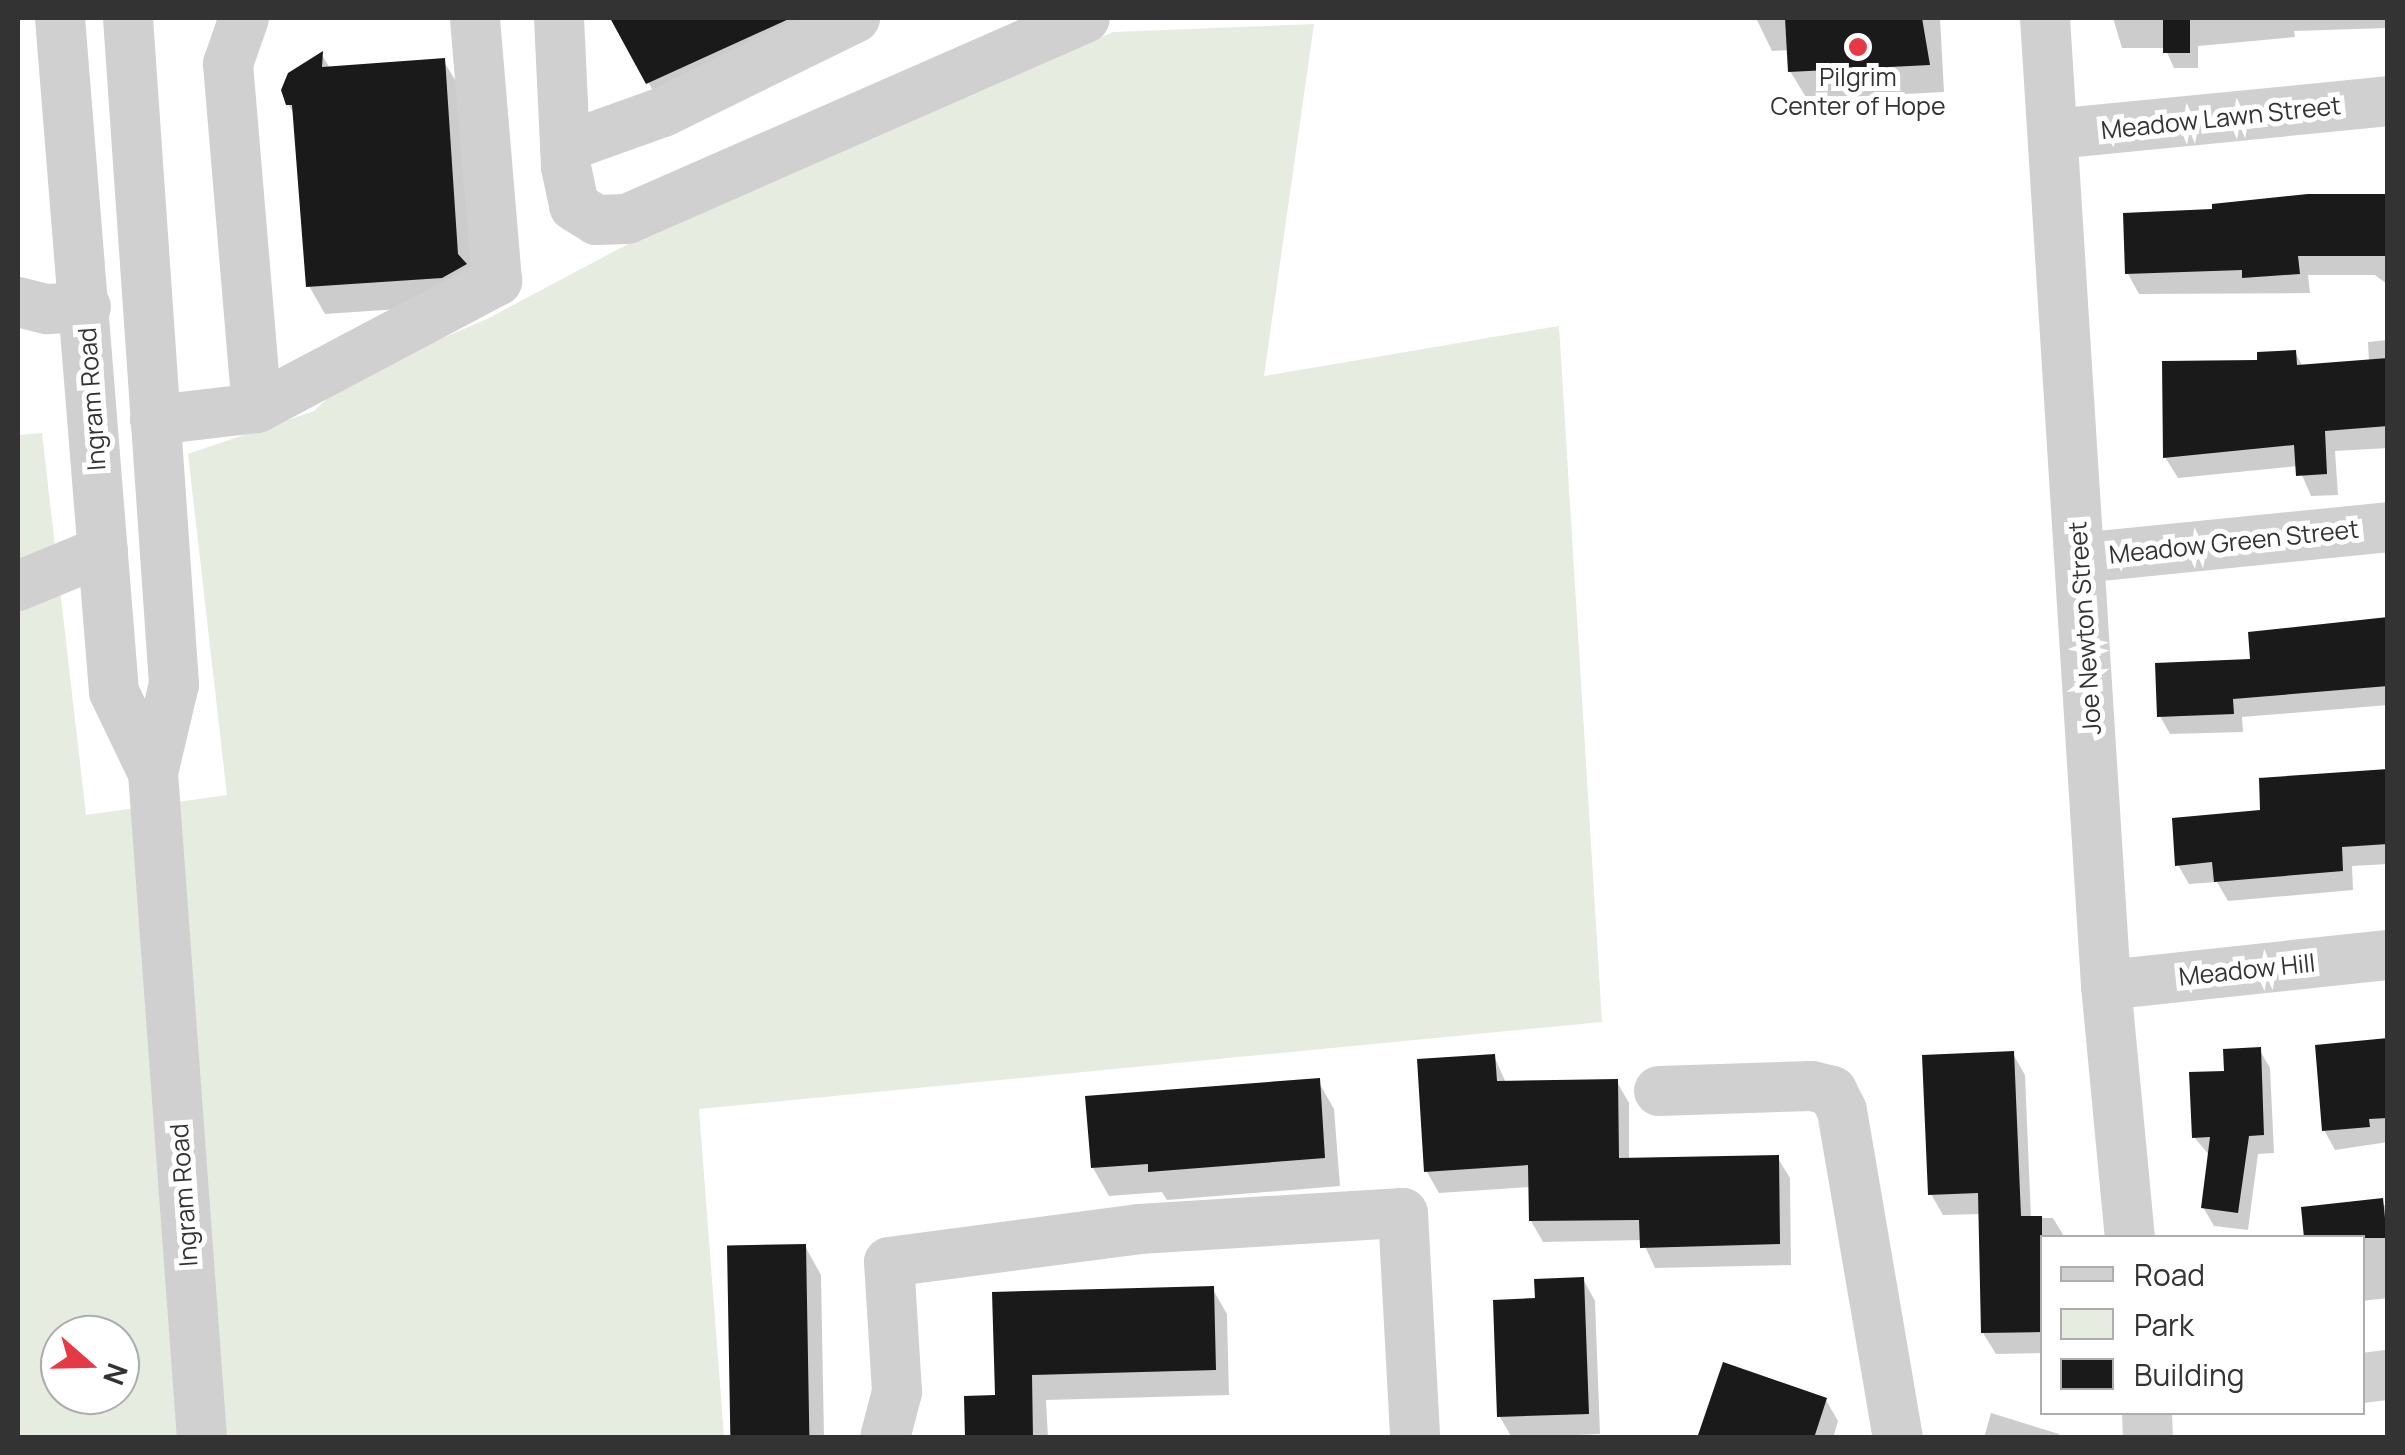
<!DOCTYPE html>
<html>
<head>
<meta charset="utf-8">
<style>
	body { margin:0 }
	#map { position:relative; width:2405px; height:1455px; overflow:hidden; background:#fff; font-family:Manrope,sans-serif }
	div>[style] { position:absolute }
	[style*='--x'] { left:calc(var(--x)*1px); top:calc(var(--y)*1px); width:calc(var(--w)*1px); rotate:calc(var(--a)*1deg) }
	.green>* { inset:0; background:#e6ecdf }
	.shadow>* { inset:0; background:#0003 }
	.building>* { inset:0; background:#1a1a1a; transform-origin:0 0 }
	.minor>* { height:50px; margin:-25px; padding:0 25px; transform-origin:25px; border-radius:25px; background:#d0d0d0 }
	.dots>* { width:28px; height:28px; translate:-50% -50%; box-sizing:border-box; border:5px solid #fff; border-radius:50% }
	span { translate:-50% -50%; white-space:nowrap; text-align:center; line-height:1.15; -webkit-text-stroke:10px #fff; paint-order:stroke }
	.poi-label { font-size:25px; color:#333 }
	.street-label { font-size:25px; color:#333 }
	.frame { position:absolute; inset:0; border:20px solid #333; pointer-events:none }
	.legend { position:absolute; left:2040px; top:1235px; width:325px; height:180px; box-sizing:border-box; background:#fff; border:2px solid #adadad; margin:0; padding:12px 18px; list-style:none; font-size:30px; color:#333 }
	.legend li { display:flex; align-items:center; gap:20px; height:50px }
	.legend b { width:50px; border:2px solid #adadad }
	.north { position:absolute; left:40px; top:1315px; width:100px; height:100px; box-sizing:border-box; background:#fff; border:2px solid #adadad; border-radius:50%; rotate:110deg; font-size:28px; font-weight:700; line-height:40px; text-align:center; color:#333 }
	.north::after { content:''; display:block; margin:auto; width:35px; height:45px; background:#e63946; clip-path:polygon(50% 0,100% 100%,50% 72%,0 100%) }
</style>
</head>
<body>
<div id="map">
	<div class="green">
		<i style="clip-path:polygon(evenodd,1314px 24px,1264px 376px,1559px 326px,1602px 1022px,699px 1109px,724px 1437px,18px 1438px,18px 435px,42px 433px,86px 815px,227px 795px,188px 454px,314px 411px,349px 378px,487px 319px,628px 244px,1113px 32px,1314px 24px,60px 1335px,120px 1335px,120px 1395px,60px 1395px,60px 1335px)"></i>
	</div>
	<div class="shadow">
		<i style="clip-path:polygon(613px 18px,868px 18px,664px 111px)"></i>
		<i style="clip-path:polygon(1756px 18px,1940px 18px,1944px 92px,1807px 99px,1790px 71px,1789px 50px,1772px 51px)"></i>
		<i style="clip-path:polygon(2113px 18px,2388px 18px,2388px 28px,2294px 31px,2295px 37px,2198px 46px,2198px 68px,2174px 68px,2165px 48px,2122px 48px)"></i>
		<i style="clip-path:polygon(322px 55px,330px 68px,443px 60px,460px 88px,472px 278px,458px 305px,325px 314px,309px 286px,296px 117px,288px 104px)"></i>
		<i style="clip-path:polygon(2388px 196px,2388px 285px,2375px 275px,2308px 275px,2310px 293px,2139px 294px,2128px 274px)"></i>
		<i style="clip-path:polygon(2388px 340px,2388px 448px,2335px 451px,2338px 495px,2311px 496px,2298px 466px,2178px 478px,2165px 457px,2260px 362px,2295px 352px,2303px 367px,2369px 362px,2368px 342px)"></i>
		<i style="clip-path:polygon(2388px 622px,2388px 705px,2242px 717px,2243px 732px,2170px 734px,2160px 716px,2253px 662px)"></i>
		<i style="clip-path:polygon(2388px 771px,2388px 864px,2352px 866px,2353px 890px,2228px 901px,2217px 882px,2189px 884px,2178px 865px,2263px 812px)"></i>
		<i style="clip-path:polygon(2388px 1039px,2388px 1142px,2335px 1150px,2324px 1130px)"></i>
		<i style="clip-path:polygon(2259px 1049px,2270px 1068px,2274px 1153px,2258px 1154px,2248px 1230px,2214px 1226px,2203px 1207px,2210px 1156px,2194px 1137px,2227px 1073px)"></i>
		<i style="clip-path:polygon(2013px 1054px,2025px 1075px,2031px 1218px,2053px 1218px,2065px 1238px,2042px 1238px,2042px 1353px,1996px 1354px,1983px 1333px,1981px 1214px,1943px 1215px,1931px 1194px)"></i>
		<i style="clip-path:polygon(1494px 1056px,1506px 1083px,1617px 1082px,1629px 1103px,1629px 1160px,1777px 1157px,1790px 1178px,1791px 1265px,1655px 1268px,1642px 1240px,1543px 1242px,1531px 1221px,1531px 1187px,1439px 1193px,1427px 1172px)"></i>
		<i style="clip-path:polygon(1318px 1081px,1334px 1109px,1340px 1186px,1167px 1200px,1162px 1192px,1109px 1196px,1093px 1168px)"></i>
		<i style="clip-path:polygon(2388px 1205px,2388px 1298px,2362px 1301px,2362px 1238px,2303px 1209px)"></i>
		<i style="clip-path:polygon(805px 1246px,821px 1275px,824px 1438px,733px 1438px)"></i>
		<i style="clip-path:polygon(1583px 1279px,1595px 1301px,1600px 1434px,1512px 1438px,1500px 1417px)"></i>
		<i style="clip-path:polygon(1212px 1288px,1227px 1314px,1229px 1395px,1046px 1400px,1048px 1438px,967px 1438px,998px 1398px,995px 1294px)"></i>
		<i style="clip-path:polygon(1826px 1400px,1838px 1421px,1833px 1438px,1704px 1438px)"></i>
		<i style="clip-path:polygon(1991px 1413px,2059px 1434px,2061px 1438px,1984px 1438px)"></i>
	</div>
	<div class="building">
		<i style="clip-path:polygon(610px 18px,791px 18px,646px 84px)"></i>
		<i style="clip-path:polygon(1785px 18px,1922px 18px,1930px 65px,1788px 72px)"></i>
		<i style="left:2163px;top:18px;width:27px;height:35px"></i>
		<i style="clip-path:polygon(323px 51px,322px 67px,445px 58px,458px 254px,467px 264px,442px 278px,306px 287px,292px 105px,286px 105px,281px 90px,288px 73px)"></i>
		<i style="clip-path:polygon(2308px 194px,2388px 194px,2388px 256px,2298px 256px,2300px 274px,2242px 278px,2242px 270px,2125px 274px,2123px 213px,2212px 209px,2212px 204px)"></i>
		<i style="clip-path:polygon(2296px 350px,2297px 365px,2388px 358px,2388px 426px,2325px 431px,2327px 474px,2296px 476px,2294px 445px,2163px 458px,2162px 361px,2257px 360px,2257px 352px)"></i>
		<i style="clip-path:polygon(2388px 617px,2388px 686px,2233px 699px,2234px 714px,2157px 717px,2155px 663px,2250px 659px,2248px 632px)"></i>
		<i style="clip-path:polygon(2388px 769px,2388px 844px,2342px 847px,2343px 871px,2214px 882px,2212px 862px,2175px 866px,2172px 818px,2260px 810px,2259px 778px)"></i>
		<i style="clip-path:polygon(2388px 1038px,2388px 1118px,2369px 1119px,2370px 1127px,2322px 1131px,2315px 1045px)"></i>
		<i style="clip-path:polygon(2261px 1047px,2264px 1135px,2249px 1136px,2238px 1213px,2201px 1208px,2210px 1137px,2192px 1138px,2189px 1072px,2224px 1071px,2223px 1049px)"></i>
		<i style="clip-path:polygon(2014px 1051px,2021px 1216px,2042px 1216px,2042px 1332px,1981px 1333px,1978px 1193px,1928px 1195px,1922px 1055px)"></i>
		<i style="clip-path:polygon(1495px 1054px,1497px 1081px,1618px 1079px,1619px 1158px,1779px 1155px,1780px 1244px,1640px 1248px,1639px 1220px,1529px 1221px,1528px 1165px,1424px 1172px,1417px 1059px)"></i>
		<i style="clip-path:polygon(1320px 1078px,1325px 1158px,1148px 1172px,1148px 1164px,1091px 1168px,1085px 1096px)"></i>
		<i style="clip-path:polygon(2383px 1198px,2387px 1238px,2304px 1238px,2301px 1207px)"></i>
		<i style="left:806px;top:1244px;width:194px;height:79px;rotate:89deg"></i>
		<i style="clip-path:polygon(1584px 1277px,1589px 1414px,1497px 1417px,1493px 1300px,1535px 1298px,1534px 1279px)"></i>
		<i style="clip-path:polygon(1214px 1286px,1216px 1370px,1032px 1375px,1033px 1438px,965px 1438px,964px 1396px,995px 1395px,992px 1292px)"></i>
		<i style="clip-path:polygon(1723px 1362px,1827px 1398px,1814px 1438px,1697px 1438px)"></i>
	</div>
	<div class="minor">
		<i style="--x:60;--y:18;--w:676;--a:85.42"></i>
		<i style="--x:114;--y:692;--w:90;--a:64.3"></i>
		<i style="--x:128;--y:18;--w:668;--a:86.05"></i>
		<i style="--x:174;--y:684;--w:91;--a:103.3"></i>
		<i style="--x:153;--y:773;--w:667;--a:85.79"></i>
		<i style="--x:244;--y:18;--w:49;--a:109.2"></i>
		<i style="--x:228;--y:64;--w:345;--a:85.2"></i>
		<i style="--x:559;--y:18;--w:149;--a:87.3"></i>
		<i style="--x:566;--y:167;--w:40;--a:78"></i>
		<i style="--x:574;--y:206;--w:26;--a:32"></i>
		<i style="--x:596;--y:220;--w:31;--a:-2"></i>
		<i style="--x:627;--y:219;--w:500;--a:-23.69"></i>
		<i style="--x:2045;--y:18;--w:969;--a:86.39"></i>
		<i style="--x:2106;--y:985;--w:254;--a:84.6"></i>
		<i style="--x:2054;--y:134;--w:336;--a:-5.6"></i>
		<i style="--x:565;--y:147;--w:104;--a:-19.7"></i>
		<i style="--x:663;--y:112;--w:214;--a:-26.1"></i>
		<i style="--x:18;--y:302;--w:30;--a:14"></i>
		<i style="--x:47;--y:309;--w:39;--a:-3"></i>
		<i style="--x:155;--y:420;--w:103;--a:-6.7"></i>
		<i style="--x:257;--y:408;--w:272;--a:-27.9"></i>
		<i style="--x:497;--y:281;--w:264;--a:-94.8"></i>
		<i style="--x:2080;--y:558;--w:310;--a:-5.7"></i>
		<i style="--x:18;--y:586;--w:92;--a:-22.4"></i>
		<i style="--x:2106;--y:985;--w:284;--a:-6.1"></i>
		<i style="--x:1659;--y:1091;--w:153;--a:-1.9"></i>
		<i style="--x:1812;--y:1086;--w:21;--a:14"></i>
		<i style="--x:1832;--y:1091;--w:22;--a:63"></i>
		<i style="--x:1842;--y:1111;--w:332;--a:80.3"></i>
		<i style="--x:2362;--y:1378;--w:26;--a:-7"></i>
		<i style="--x:2147;--y:1412;--w:26;--a:88"></i>
		<i style="--x:885;--y:1438;--w:48;--a:-75.4"></i>
		<i style="--x:897;--y:1392;--w:130;--a:-93.5"></i>
		<i style="--x:889;--y:1262;--w:252;--a:-7.5"></i>
		<i style="--x:1139;--y:1229;--w:264;--a:-3.5"></i>
		<i style="--x:1403;--y:1213;--w:225;--a:86.9"></i>
	</div>
	<div class="dots">
		<i style="left:1858px;top:47px;background:#e63946"></i>
	</div>
	<div class="poi-label">
		<span style="left:1858px;top:92px">Pilgrim<br>Center of Hope</span>
	</div>
	<div class="street-label">
		<span style="left:2221px;top:118px;rotate:-6deg">Meadow Lawn Street</span>
		<span style="left:92px;top:399px;rotate:-94deg">Ingram Road</span>
		<span style="left:2234px;top:542px;rotate:-6deg">Meadow Green Street</span>
		<span style="left:2085px;top:628px;rotate:-94deg">Joe Newton Street</span>
		<span style="left:2247px;top:970px;rotate:-6deg">Meadow Hill</span>
		<span style="left:184px;top:1195px;rotate:-94deg">Ingram Road</span>
	</div>
	<div class="frame"></div>
	<ul class="legend">
	<li><b style="height:12px;background:#d0d0d0"></b>Road</li>
	<li><b style="height:28px;background:#e6ecdf"></b>Park</li>
	<li><b style="height:28px;background:#1a1a1a"></b>Building</li>
	</ul>
	<div class="north">N</div>
</div>
</body>
</html>
